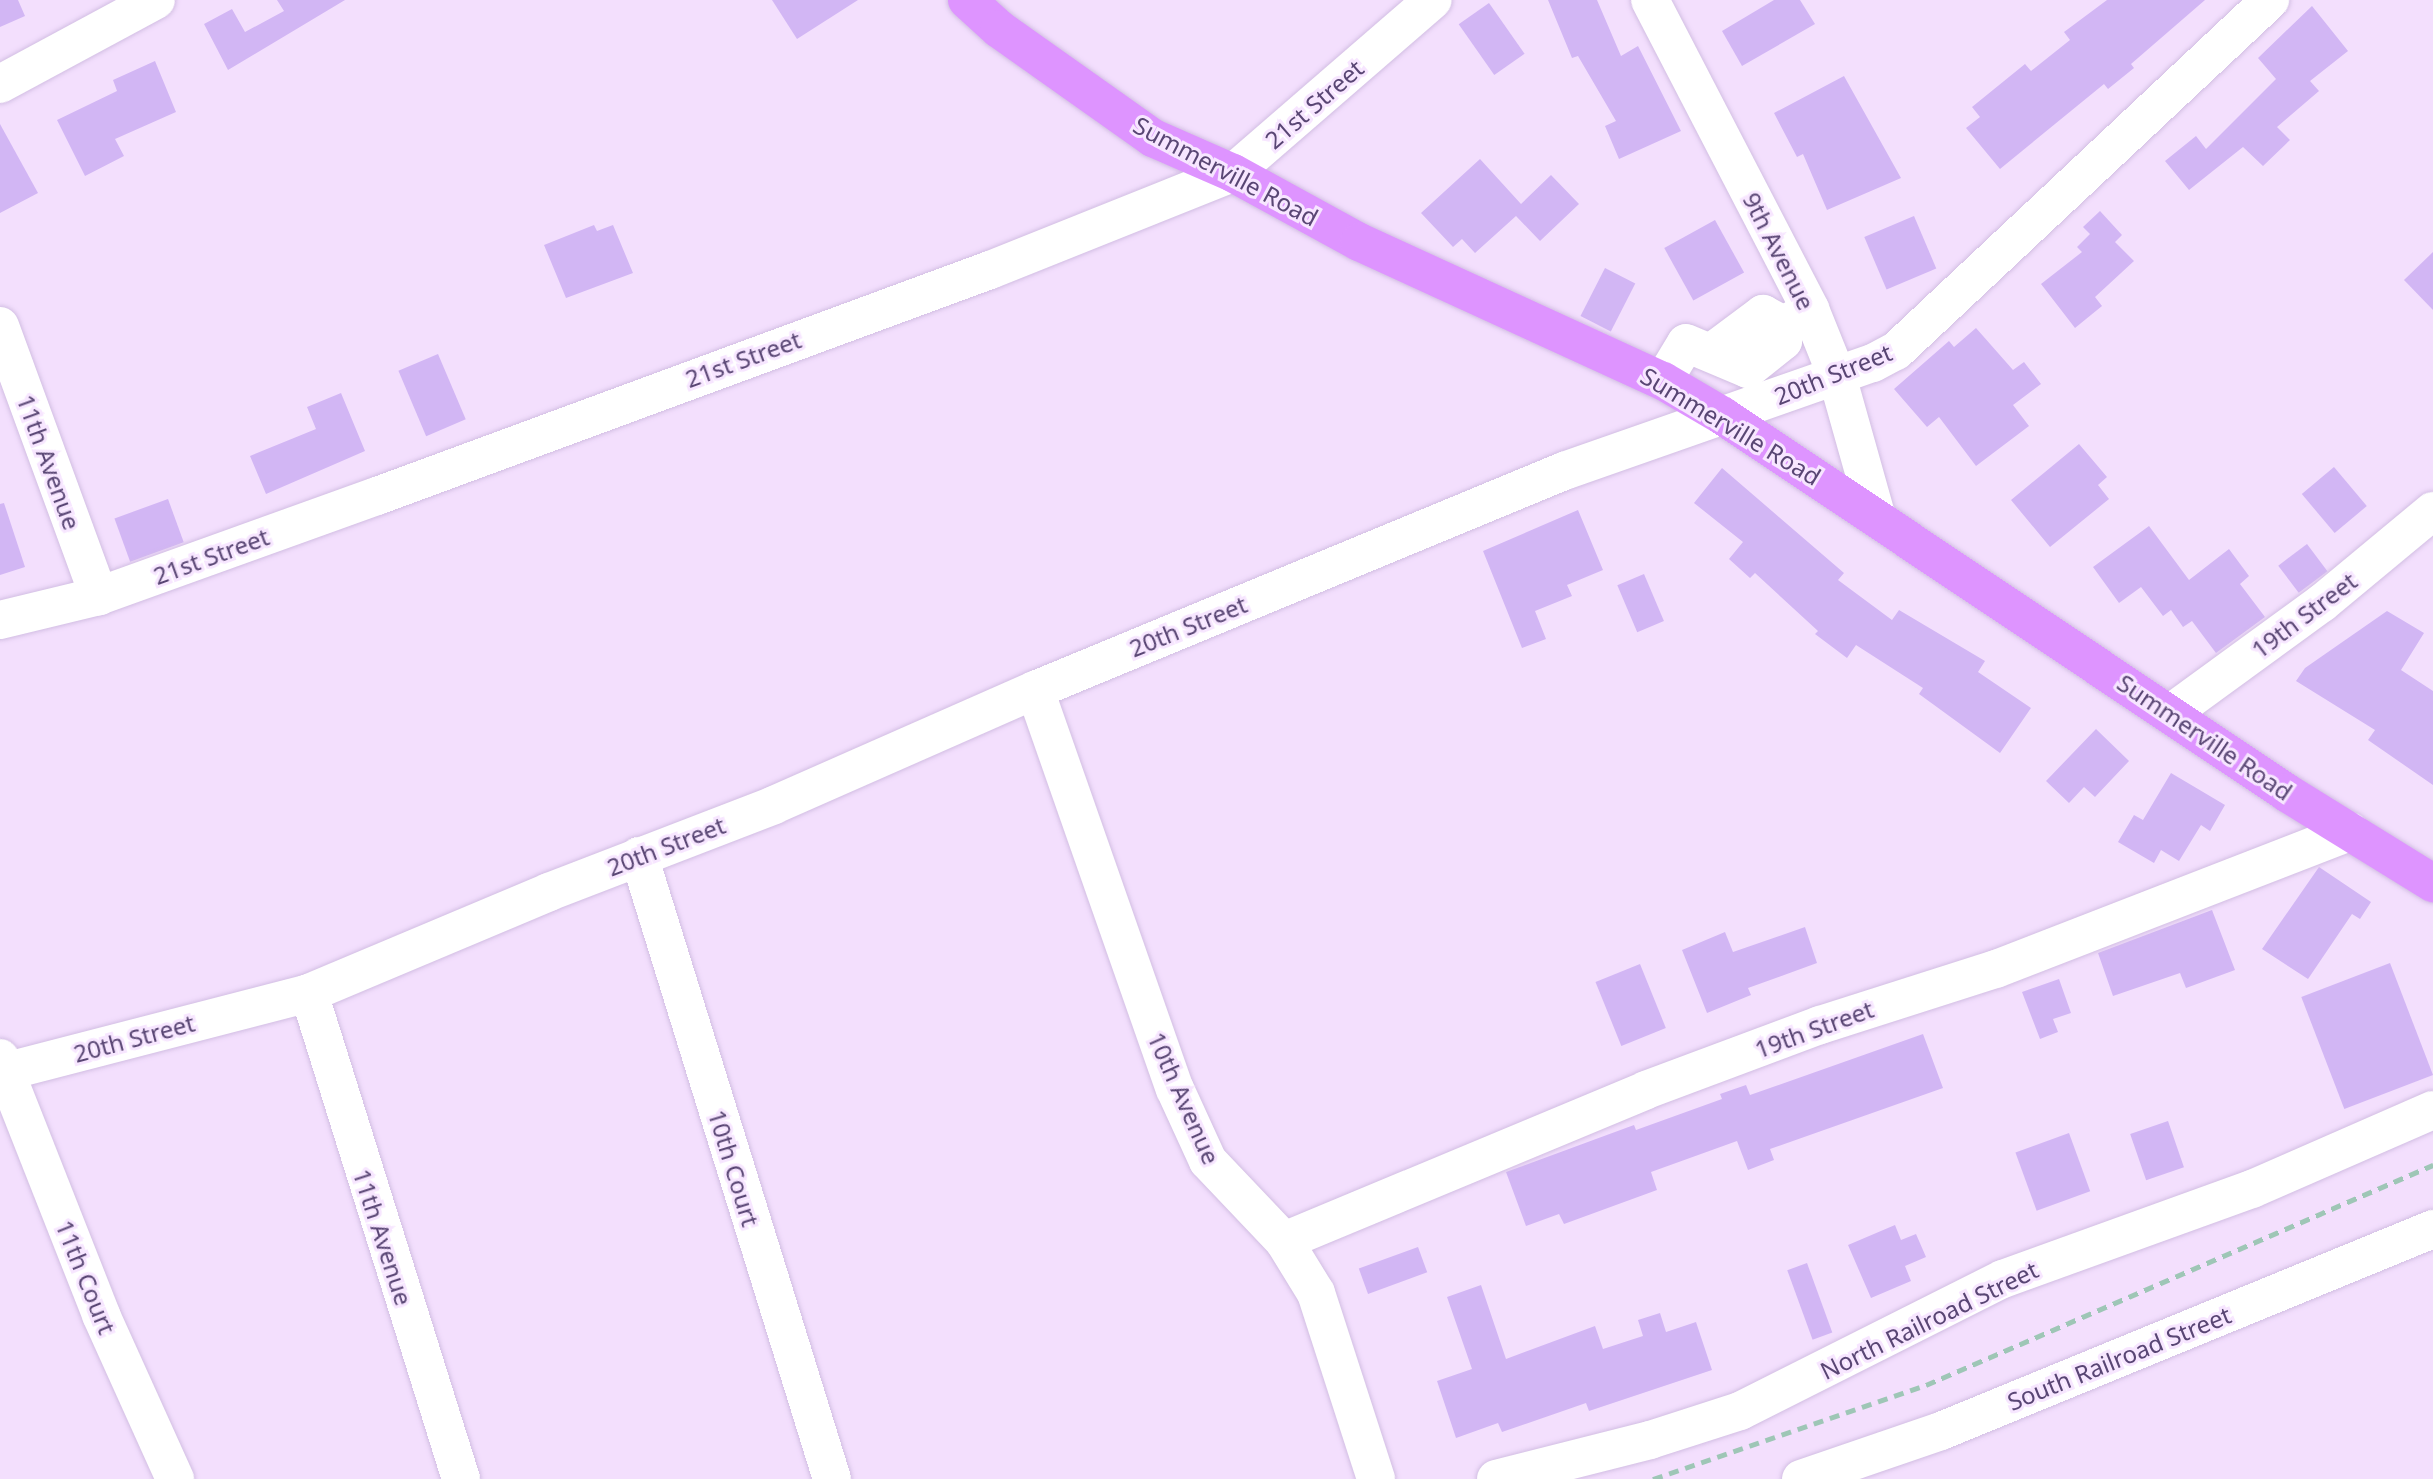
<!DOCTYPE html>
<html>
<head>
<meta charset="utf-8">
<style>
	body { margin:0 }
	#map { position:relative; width:2433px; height:1479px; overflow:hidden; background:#f3dffd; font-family:"Noto Sans",sans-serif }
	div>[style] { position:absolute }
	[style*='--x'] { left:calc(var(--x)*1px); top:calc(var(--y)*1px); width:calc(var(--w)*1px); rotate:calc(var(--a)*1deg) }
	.building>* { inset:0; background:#d2b6f4; transform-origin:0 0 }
	.roads { filter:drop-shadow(0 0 2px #d2bee3) drop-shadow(0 0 2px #d2bee3) }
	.minor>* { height:38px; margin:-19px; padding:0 19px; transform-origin:19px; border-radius:19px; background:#fff }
	.major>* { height:38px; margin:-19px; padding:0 19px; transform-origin:19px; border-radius:19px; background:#de94ff }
	.rail>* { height:5px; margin-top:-2.5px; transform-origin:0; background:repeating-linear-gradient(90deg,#9ec6b6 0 10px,transparent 0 17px) }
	span { translate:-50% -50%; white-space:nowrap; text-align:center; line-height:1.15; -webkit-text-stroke:6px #f7e6ff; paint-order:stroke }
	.street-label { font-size:24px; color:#594674 }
</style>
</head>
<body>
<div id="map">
	<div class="building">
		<i style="clip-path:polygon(0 0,18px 0,25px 16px,0 27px)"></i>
		<i style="clip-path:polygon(277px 0,345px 0,228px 70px,204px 24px,232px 9px,245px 32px,284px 11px)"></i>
		<i style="clip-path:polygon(772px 0,858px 0,797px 39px)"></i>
		<i style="clip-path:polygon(1548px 0,1597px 0,1621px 56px,1638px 46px,1681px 131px,1619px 159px,1605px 126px,1616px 121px,1578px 56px,1572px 58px)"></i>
		<i style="clip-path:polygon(1774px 0,1800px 0,1815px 24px,1742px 66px,1722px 31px)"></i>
		<i style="clip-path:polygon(2107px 0,2205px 0,2131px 64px,2134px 68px,2108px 89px,2104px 84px,2000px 169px,1966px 128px,1980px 117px,1972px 107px,2025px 64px,2031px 71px,2070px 40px,2064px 32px)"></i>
		<i style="left:1489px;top:3px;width:62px;height:37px;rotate:55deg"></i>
		<i style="clip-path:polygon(2312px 6px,2348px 51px,2310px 81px,2319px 91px,2277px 127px,2290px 140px,2263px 166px,2243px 147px,2189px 190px,2165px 161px,2196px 136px,2206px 149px,2276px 79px,2258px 58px)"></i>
		<i style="clip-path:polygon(155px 61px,176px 112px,115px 139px,124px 156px,85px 176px,57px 120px,117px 91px,113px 80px)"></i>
		<i style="clip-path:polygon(1844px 76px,1901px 178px,1827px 210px,1803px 154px,1797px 157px,1774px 113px)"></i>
		<i style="clip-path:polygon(0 124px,38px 193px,0 213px)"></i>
		<i style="clip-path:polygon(1480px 159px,1521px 204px,1551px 175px,1579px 204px,1540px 241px,1516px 216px,1475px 253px,1462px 239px,1453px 247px,1421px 213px)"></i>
		<i style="clip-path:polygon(2100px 211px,2122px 235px,2115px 242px,2134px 261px,2095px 297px,2102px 306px,2075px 328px,2041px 284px,2082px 252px,2077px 247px,2090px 234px,2083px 227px)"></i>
		<i style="left:1914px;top:216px;width:57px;height:54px;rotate:67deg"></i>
		<i style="left:1715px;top:220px;width:60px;height:58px;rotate:61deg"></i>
		<i style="clip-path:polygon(594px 225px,597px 231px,613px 225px,633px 273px,566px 298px,544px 245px)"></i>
		<i style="clip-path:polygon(2433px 252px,2433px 310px,2404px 280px)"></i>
		<i style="left:1605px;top:268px;width:34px;height:54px;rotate:27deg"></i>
		<i style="clip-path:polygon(1976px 328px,2013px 370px,2024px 362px,2041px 384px,2013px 405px,2029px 426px,1976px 466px,1939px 417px,1927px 427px,1894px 389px,1949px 341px,1954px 347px)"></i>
		<i style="left:438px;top:354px;width:71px;height:43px;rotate:67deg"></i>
		<i style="clip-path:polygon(341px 393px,365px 451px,266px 494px,250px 456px,316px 429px,307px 407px)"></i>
		<i style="clip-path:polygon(2079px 444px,2107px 477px,2098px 485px,2109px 499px,2050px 547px,2011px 500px)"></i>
		<i style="left:2334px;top:467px;width:51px;height:42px;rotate:50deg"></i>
		<i style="clip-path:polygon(1722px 468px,1844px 573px,1838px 580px,1892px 620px,1899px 610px,1985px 661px,1978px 672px,2031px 708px,2000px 753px,1919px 694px,1923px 688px,1856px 645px,1847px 658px,1815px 634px,1818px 631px,1755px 573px,1750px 578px,1729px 559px,1743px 542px,1694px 503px)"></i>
		<i style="left:168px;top:499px;width:46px;height:57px;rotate:70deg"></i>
		<i style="clip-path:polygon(4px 503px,25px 567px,0 575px,0 504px)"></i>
		<i style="clip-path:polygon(1578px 510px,1603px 570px,1567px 585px,1572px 596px,1535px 611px,1546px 639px,1522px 648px,1483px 551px)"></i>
		<i style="clip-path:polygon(2149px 526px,2189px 580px,2229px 549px,2249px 576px,2240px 584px,2265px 617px,2216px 653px,2192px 621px,2183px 627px,2171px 610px,2163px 616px,2141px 587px,2119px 603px,2093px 567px)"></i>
		<i style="left:2307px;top:544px;width:34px;height:36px;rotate:53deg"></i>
		<i style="left:1644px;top:574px;width:51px;height:29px;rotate:67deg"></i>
		<i style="clip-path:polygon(2387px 611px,2424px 633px,2401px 670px,2433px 691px,2433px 785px,2368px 740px,2375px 730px,2296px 681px,2305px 668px)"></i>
		<i style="clip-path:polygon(2096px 729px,2129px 761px,2095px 797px,2084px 787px,2069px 803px,2046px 781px)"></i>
		<i style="clip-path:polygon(2171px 773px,2225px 805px,2210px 831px,2201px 825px,2179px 861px,2161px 850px,2154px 863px,2118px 842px,2134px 815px,2143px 820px)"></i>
		<i style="clip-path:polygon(2319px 867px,2371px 902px,2360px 919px,2352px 914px,2308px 979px,2262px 949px)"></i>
		<i style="clip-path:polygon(2212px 910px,2235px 970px,2186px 988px,2180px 973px,2113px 996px,2098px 953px)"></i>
		<i style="clip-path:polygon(1805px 927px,1817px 963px,1748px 988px,1751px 995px,1707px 1013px,1682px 950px,1725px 932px,1733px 952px)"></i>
		<i style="left:2390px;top:963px;width:120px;height:95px;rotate:69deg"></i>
		<i style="left:1640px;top:964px;width:69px;height:48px;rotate:68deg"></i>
		<i style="clip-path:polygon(2059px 979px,2071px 1013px,2053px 1019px,2058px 1032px,2040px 1039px,2022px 992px)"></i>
		<i style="clip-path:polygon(1923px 1034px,1943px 1088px,1770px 1149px,1774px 1160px,1748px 1170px,1737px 1141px,1651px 1172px,1657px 1190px,1564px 1224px,1559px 1214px,1526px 1226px,1506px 1172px,1634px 1125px,1636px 1130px,1722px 1099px,1720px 1094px,1746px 1085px,1750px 1095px)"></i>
		<i style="left:2168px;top:1121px;width:49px;height:40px;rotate:71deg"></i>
		<i style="left:2069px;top:1133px;width:62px;height:57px;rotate:70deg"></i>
		<i style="clip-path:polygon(1895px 1225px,1901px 1240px,1916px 1234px,1926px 1257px,1905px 1266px,1911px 1281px,1871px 1298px,1848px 1245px)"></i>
		<i style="left:1418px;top:1247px;width:27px;height:63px;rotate:70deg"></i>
		<i style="left:1807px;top:1263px;width:74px;height:21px;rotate:70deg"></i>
		<i style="clip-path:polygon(1481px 1285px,1506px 1359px,1595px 1326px,1603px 1349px,1643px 1336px,1638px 1320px,1660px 1313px,1666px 1332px,1696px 1322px,1712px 1370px,1589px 1411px,1586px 1403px,1502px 1432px,1498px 1423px,1456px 1438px,1437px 1381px,1472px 1369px,1447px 1297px)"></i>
	</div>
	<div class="roads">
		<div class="minor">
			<i style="--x:1650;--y:0;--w:348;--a:62.6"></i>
			<i style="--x:1810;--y:309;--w:72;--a:68.1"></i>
			<i style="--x:1837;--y:376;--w:144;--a:74.3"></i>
			<i style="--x:0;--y:84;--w:177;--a:-28.3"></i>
			<i style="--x:0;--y:326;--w:288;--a:69.9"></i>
			<i style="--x:1712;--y:352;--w:64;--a:-36.7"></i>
			<i style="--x:1763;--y:314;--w:24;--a:28"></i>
			<i style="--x:1784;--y:325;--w:22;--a:-30"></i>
			<i style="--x:1663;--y:381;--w:44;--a:-58.8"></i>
			<i style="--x:1686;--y:343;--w:67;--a:22.8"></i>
			<i style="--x:1748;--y:369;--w:45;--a:-38.7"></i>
			<i style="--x:1783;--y:341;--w:16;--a:-86"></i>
			<i style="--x:0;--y:620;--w:102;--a:-13.6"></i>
			<i style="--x:99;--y:596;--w:295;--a:-19.8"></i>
			<i style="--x:377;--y:496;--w:653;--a:-20.24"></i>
			<i style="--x:990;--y:270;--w:262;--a:-21.8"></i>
			<i style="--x:1233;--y:173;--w:264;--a:-40.9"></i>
			<i style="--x:1035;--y:690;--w:423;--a:70.7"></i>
			<i style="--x:1175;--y:1089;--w:79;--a:65.4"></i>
			<i style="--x:1208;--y:1161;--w:110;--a:46.5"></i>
			<i style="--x:1284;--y:1241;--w:61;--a:58.4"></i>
			<i style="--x:1316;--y:1293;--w:195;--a:72.1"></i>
			<i style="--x:2171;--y:713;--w:187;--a:-36.1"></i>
			<i style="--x:2322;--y:603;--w:144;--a:-39.7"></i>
			<i style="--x:639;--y:856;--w:652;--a:72.79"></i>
			<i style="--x:309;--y:993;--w:509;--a:72.63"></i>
			<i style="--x:0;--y:1058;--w:276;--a:68.5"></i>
			<i style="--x:101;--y:1315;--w:180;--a:65.7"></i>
			<i style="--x:0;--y:1073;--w:319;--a:-14.5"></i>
			<i style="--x:309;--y:993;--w:260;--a:-22.8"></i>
			<i style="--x:549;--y:892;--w:241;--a:-21.1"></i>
			<i style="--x:774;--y:805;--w:285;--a:-23.8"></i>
			<i style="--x:1035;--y:690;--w:573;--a:-22.49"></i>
			<i style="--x:1564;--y:471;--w:327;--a:-19.3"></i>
			<i style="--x:1873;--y:363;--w:26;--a:-28"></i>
			<i style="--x:1896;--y:351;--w:513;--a:-43.18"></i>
			<i style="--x:1284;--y:1241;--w:392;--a:-22.6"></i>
			<i style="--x:1646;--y:1090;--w:186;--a:-20.5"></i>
			<i style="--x:1820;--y:1025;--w:185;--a:-17.7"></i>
			<i style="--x:1996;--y:969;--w:380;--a:-21.2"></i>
			<i style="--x:1496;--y:1479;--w:159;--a:-14.2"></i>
			<i style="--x:1650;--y:1440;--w:95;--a:-17.9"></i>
			<i style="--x:1740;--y:1411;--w:294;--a:-26.7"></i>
			<i style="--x:2003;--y:1279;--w:265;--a:-19.9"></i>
			<i style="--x:2252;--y:1189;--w:197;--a:-23.6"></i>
			<i style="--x:1801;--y:1479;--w:148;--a:-18.9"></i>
			<i style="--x:1941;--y:1431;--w:532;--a:-22.32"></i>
		</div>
		<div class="major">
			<i style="--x:967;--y:0;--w:43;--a:42.2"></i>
			<i style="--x:999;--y:29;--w:189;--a:35.3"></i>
			<i style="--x:1153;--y:138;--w:87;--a:23.6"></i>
			<i style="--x:1233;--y:173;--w:144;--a:28.7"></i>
			<i style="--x:1359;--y:242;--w:334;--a:24.6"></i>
			<i style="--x:1663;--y:381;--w:69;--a:30.3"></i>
			<i style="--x:1723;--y:416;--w:678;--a:33.76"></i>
			<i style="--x:2287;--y:793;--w:172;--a:31.7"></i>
		</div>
	</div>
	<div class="rail">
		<i style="--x:1653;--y:1479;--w:289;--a:-19"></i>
		<i style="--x:1926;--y:1385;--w:553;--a:-23.46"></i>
	</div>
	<div class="street-label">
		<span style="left:1314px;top:104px;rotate:-41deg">21st Street</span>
		<span style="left:1226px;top:171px;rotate:28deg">Summerville Road</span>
		<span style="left:1779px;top:251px;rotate:63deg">9th Avenue</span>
		<span style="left:743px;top:359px;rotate:-20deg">21st Street</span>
		<span style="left:1833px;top:374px;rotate:-22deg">20th Street</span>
		<span style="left:1731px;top:426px;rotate:31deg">Summerville Road</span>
		<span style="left:49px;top:462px;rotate:70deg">11th Avenue</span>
		<span style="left:211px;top:556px;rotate:-20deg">21st Street</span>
		<span style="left:2304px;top:615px;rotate:-37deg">19th Street</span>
		<span style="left:1188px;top:626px;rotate:-22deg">20th Street</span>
		<span style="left:2205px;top:737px;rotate:34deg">Summerville Road</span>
		<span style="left:666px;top:846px;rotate:-21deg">20th Street</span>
		<span style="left:1814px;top:1029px;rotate:-20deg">19th Street</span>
		<span style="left:134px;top:1038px;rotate:-15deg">20th Street</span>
		<span style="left:1184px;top:1098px;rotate:66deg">10th Avenue</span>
		<span style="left:734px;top:1168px;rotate:73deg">10th Court</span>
		<span style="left:383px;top:1237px;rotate:72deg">11th Avenue</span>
		<span style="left:86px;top:1277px;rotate:68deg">11th Court</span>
		<span style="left:1929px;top:1320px;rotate:-26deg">North Railroad Street</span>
		<span style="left:2119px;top:1358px;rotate:-22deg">South Railroad Street</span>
	</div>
</div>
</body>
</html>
